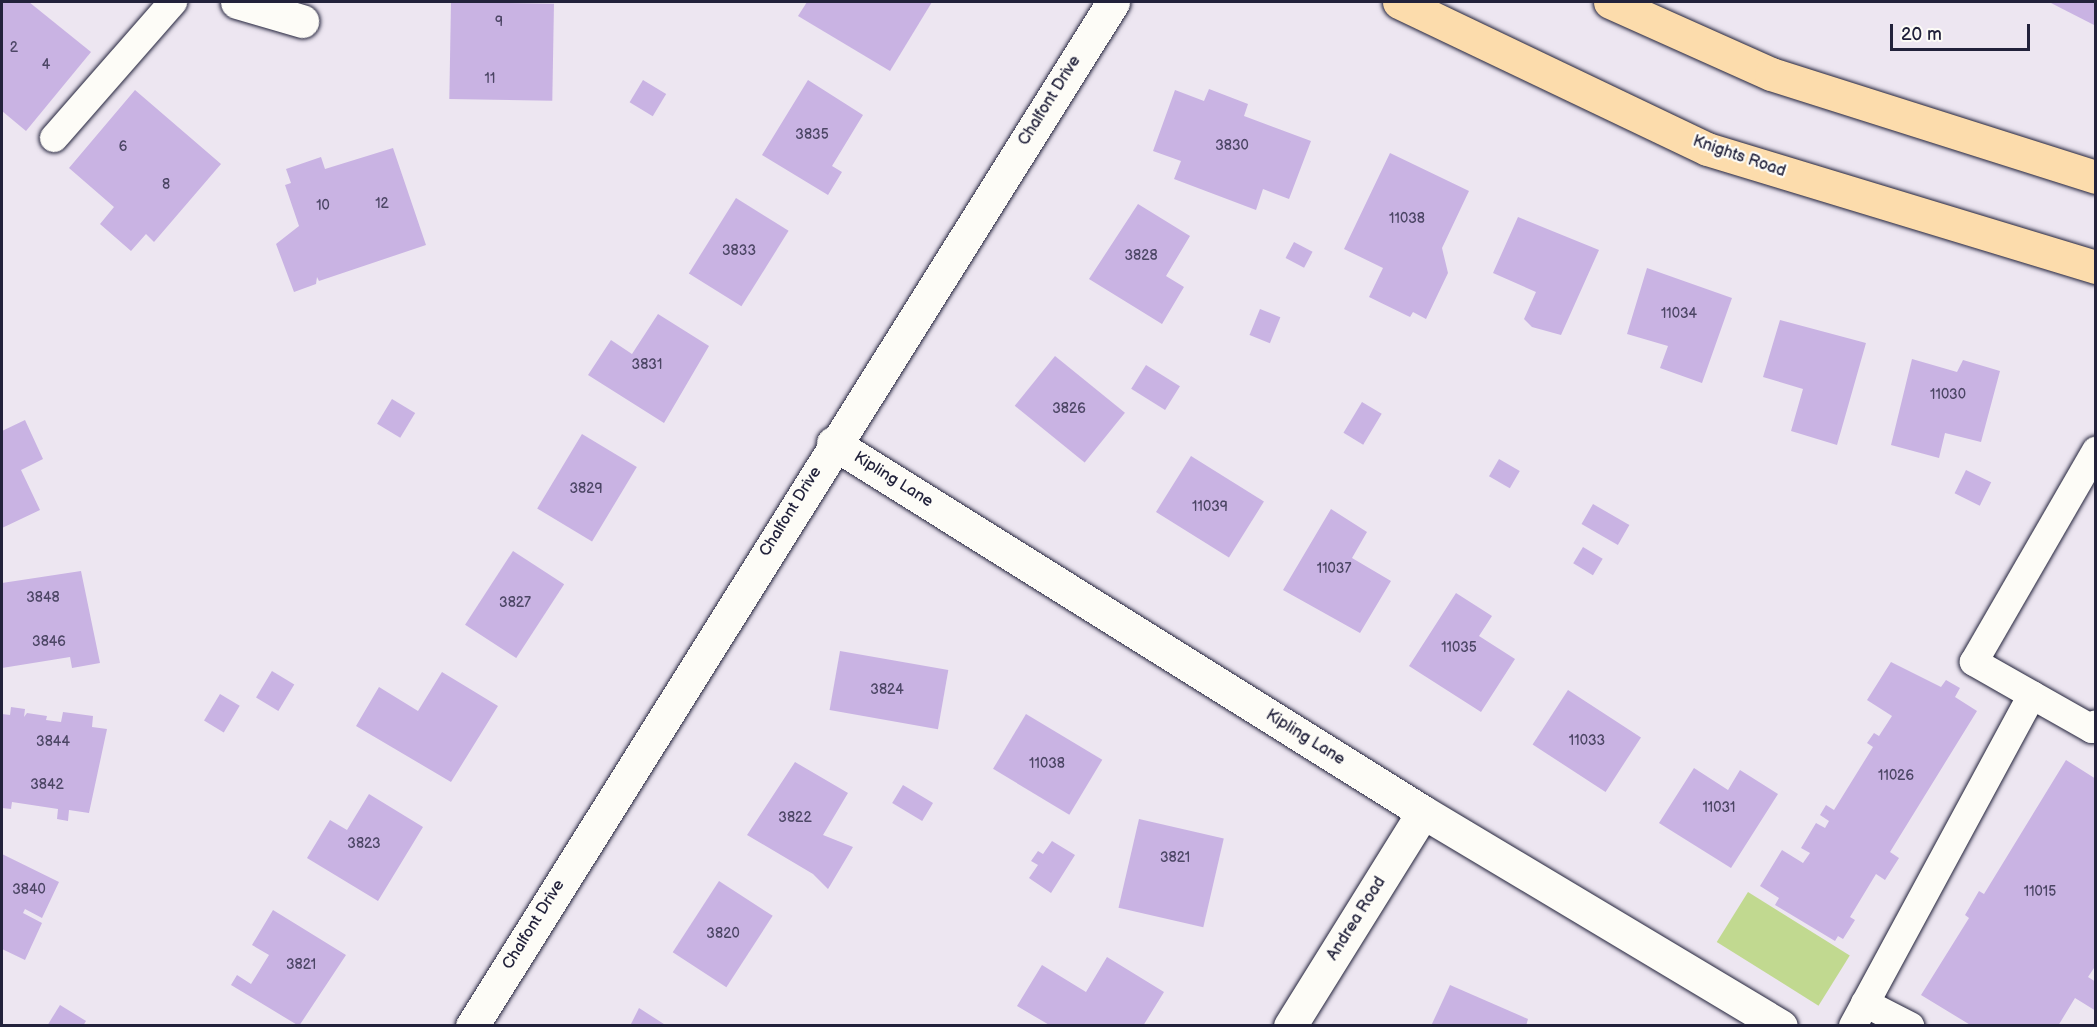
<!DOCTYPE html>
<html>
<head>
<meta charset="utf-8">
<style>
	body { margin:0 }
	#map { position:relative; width:2097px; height:1027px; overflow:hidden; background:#ede6f1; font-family:"Balsamiq Sans",sans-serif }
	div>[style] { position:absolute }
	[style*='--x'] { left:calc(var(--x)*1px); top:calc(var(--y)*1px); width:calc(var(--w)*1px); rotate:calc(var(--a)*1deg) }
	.green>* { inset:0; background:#c1d990; transform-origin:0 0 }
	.building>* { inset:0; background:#c9b3e3; transform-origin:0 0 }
	.roads { filter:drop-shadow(0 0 2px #22223b) drop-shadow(0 0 2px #22223b) }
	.lane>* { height:28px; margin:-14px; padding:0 14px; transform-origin:14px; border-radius:14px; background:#fdfcf7 }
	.street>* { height:33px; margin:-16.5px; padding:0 16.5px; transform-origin:16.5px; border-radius:16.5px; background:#fdfcf7 }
	.primary>* { height:33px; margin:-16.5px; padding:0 16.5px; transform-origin:16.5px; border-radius:16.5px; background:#fcdcac }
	span { translate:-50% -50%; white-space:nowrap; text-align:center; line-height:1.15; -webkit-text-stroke:4.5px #fdfcf7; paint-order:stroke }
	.number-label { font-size:14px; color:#4c4665 }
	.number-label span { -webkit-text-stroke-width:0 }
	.street-label { font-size:16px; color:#22223b }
	.frame { position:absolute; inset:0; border:3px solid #22223b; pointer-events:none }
	.scale { position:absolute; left:1890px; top:24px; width:140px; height:27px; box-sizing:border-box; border:3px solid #22223b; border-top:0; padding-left:8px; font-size:18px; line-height:21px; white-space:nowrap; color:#22223b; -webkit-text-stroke:4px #fdfcf7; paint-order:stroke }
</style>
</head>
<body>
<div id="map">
	<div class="green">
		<i style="left:1748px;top:892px;width:120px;height:59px;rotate:32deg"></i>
	</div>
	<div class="building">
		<i style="clip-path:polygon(2px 2px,29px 2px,91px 52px,26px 131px,2px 111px)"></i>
		<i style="left:451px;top:2px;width:103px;height:97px;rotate:1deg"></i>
		<i style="clip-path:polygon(807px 2px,932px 2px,890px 71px,798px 16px)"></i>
		<i style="clip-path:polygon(2049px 2px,2096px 2px,2096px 26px)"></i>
		<i style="left:643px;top:80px;width:27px;height:26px;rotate:31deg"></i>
		<i style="clip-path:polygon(808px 80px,863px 115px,832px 166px,842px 172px,828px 195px,762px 155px)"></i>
		<i style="clip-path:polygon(1209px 89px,1248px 104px,1244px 116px,1311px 141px,1289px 199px,1263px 189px,1256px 210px,1174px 179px,1181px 161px,1153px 151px,1175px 90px,1204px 101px)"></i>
		<i style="clip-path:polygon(135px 90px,221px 164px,154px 242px,146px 234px,131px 251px,100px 224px,114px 207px,69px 168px)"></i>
		<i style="clip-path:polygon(393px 148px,426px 245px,319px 281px,317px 277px,316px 284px,294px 292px,276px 244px,299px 226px,285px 185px,291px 183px,286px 169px,321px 157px,325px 169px)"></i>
		<i style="clip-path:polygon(1390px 153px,1469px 191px,1442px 248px,1448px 273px,1426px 319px,1413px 312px,1410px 317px,1369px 297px,1383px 268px,1344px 249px)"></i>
		<i style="left:736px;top:198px;width:62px;height:89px;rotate:32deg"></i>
		<i style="clip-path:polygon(1138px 204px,1190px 236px,1166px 276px,1184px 287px,1162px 324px,1089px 279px)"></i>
		<i style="clip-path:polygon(1518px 217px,1599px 250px,1561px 335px,1532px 327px,1524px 319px,1536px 292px,1493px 273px)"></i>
		<i style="left:1294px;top:242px;width:21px;height:18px;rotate:28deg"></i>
		<i style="clip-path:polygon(1647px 268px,1732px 298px,1702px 383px,1660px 368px,1668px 346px,1627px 334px)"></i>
		<i style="left:1260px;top:309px;width:22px;height:28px;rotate:22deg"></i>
		<i style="clip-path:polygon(658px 314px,709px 346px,664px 423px,588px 375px,611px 340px,632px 354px)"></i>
		<i style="clip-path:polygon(1780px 320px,1866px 343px,1837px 445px,1791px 431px,1803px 389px,1763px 377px)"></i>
		<i style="left:1055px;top:356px;width:90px;height:64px;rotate:39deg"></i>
		<i style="clip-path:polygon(1912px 359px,1957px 372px,1963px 360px,2000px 371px,1981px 442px,1945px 433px,1939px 458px,1891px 445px)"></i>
		<i style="left:1146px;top:365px;width:40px;height:28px;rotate:32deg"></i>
		<i style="left:392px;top:399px;width:27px;height:29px;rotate:31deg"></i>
		<i style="left:1362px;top:402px;width:23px;height:36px;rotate:31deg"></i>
		<i style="clip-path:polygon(25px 420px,43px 459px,21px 470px,40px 510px,2px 528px,2px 431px)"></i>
		<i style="left:582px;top:434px;width:64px;height:87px;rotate:31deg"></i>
		<i style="left:1191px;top:456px;width:86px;height:66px;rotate:32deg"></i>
		<i style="left:1499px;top:459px;width:24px;height:20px;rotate:30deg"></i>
		<i style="left:1966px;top:470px;width:28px;height:26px;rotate:26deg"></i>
		<i style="left:1593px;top:504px;width:42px;height:23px;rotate:30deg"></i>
		<i style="clip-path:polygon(1331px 509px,1367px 532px,1352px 558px,1391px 581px,1360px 633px,1283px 590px)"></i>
		<i style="left:1583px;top:547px;width:23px;height:19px;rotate:31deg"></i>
		<i style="left:513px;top:551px;width:61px;height:88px;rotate:33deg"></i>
		<i style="clip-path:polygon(81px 571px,100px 663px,72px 668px,70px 657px,2px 668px,2px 583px)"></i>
		<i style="clip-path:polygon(1456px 593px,1492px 616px,1479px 636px,1515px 659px,1481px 712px,1409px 666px)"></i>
		<i style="left:840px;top:651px;width:110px;height:60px;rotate:10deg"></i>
		<i style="clip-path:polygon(1891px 662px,1941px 687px,1946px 680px,1960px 688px,1955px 697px,1977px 711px,1890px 852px,1899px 858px,1885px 880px,1876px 874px,1850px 917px,1855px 920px,1843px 939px,1838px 936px,1835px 941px,1775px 905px,1779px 898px,1760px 886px,1782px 850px,1803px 863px,1810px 853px,1801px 848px,1816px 823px,1825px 828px,1829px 821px,1820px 815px,1826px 805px,1834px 810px,1873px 747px,1867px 743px,1874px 733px,1879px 736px,1892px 716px,1867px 700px)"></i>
		<i style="left:272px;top:671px;width:26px;height:31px;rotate:31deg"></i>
		<i style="clip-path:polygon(442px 672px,498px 706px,451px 782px,356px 726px,379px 687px,418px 711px)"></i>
		<i style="left:1568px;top:690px;width:87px;height:65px;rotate:33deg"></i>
		<i style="left:220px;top:694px;width:23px;height:31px;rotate:31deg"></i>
		<i style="clip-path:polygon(11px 707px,25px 709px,24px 717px,27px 713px,47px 716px,46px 720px,61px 722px,63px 712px,93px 716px,92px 727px,107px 729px,89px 813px,69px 810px,68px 821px,57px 819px,58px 809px,12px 802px,11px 809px,2px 808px,2px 714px,10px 715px)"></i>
		<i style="left:1026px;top:714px;width:89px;height:64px;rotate:31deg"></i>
		<i style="clip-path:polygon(2066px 760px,2096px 779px,2096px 965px,2088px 977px,2096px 982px,2096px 1011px,2075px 998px,2058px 1026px,1972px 1026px,1921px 995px,1969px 918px,1965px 915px,1979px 891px,1984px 894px)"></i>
		<i style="clip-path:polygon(795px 762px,848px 793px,823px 835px,853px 847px,828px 889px,813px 874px,747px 835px)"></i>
		<i style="clip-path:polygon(1694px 768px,1728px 790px,1740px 770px,1778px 794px,1731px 868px,1659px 823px)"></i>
		<i style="left:903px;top:785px;width:35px;height:21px;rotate:31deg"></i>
		<i style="clip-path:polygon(369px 794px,423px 827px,378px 901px,307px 858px,330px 820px,347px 830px)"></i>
		<i style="left:1139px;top:819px;width:87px;height:91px;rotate:13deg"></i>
		<i style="clip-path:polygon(1052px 841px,1075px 855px,1051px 893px,1029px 878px,1038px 865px,1031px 861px,1038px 851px,1043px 854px)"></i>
		<i style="clip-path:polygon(2px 854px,59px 882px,42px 918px,25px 909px,23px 913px,42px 923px,25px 960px,2px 949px)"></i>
		<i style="left:719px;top:881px;width:64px;height:85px;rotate:33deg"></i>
		<i style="clip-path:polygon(273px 910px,346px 955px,299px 1026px,231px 985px,237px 975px,251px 984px,269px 955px,252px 945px)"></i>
		<i style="clip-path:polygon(1107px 957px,1164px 992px,1143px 1026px,1051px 1026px,1017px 1006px,1042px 965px,1086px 992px)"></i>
		<i style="clip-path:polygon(1450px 985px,1528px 1019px,1526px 1026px,1431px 1026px)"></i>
		<i style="clip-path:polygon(60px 1005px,86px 1021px,83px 1026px,47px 1026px)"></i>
		<i style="clip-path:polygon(639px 1008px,667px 1026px,630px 1026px)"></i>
	</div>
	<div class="roads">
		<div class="lane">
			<i style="--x:54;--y:138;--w:181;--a:-48.8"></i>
			<i style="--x:2032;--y:695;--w:69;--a:29.5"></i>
			<i style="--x:2092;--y:729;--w:6;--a:-51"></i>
			<i style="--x:1865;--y:1003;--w:51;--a:27.1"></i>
			<i style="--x:1853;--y:1026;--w:376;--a:-61.6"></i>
			<i style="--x:2032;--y:695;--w:67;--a:-150.4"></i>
			<i style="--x:1974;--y:662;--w:244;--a:-60"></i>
		</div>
		<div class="street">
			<i style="--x:237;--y:2;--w:68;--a:16.3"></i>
			<i style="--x:833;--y:443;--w:696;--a:32.02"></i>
			<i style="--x:1423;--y:812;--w:417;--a:30.9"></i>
			<i style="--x:472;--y:1026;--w:1208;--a:-57.95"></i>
			<i style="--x:1290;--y:1026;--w:252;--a:-58.1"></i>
		</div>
		<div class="primary">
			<i style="--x:1399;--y:2;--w:341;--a:25.5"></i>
			<i style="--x:1707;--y:149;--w:407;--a:16.9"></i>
			<i style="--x:1610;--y:2;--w:176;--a:24.1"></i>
			<i style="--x:1771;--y:74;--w:341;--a:17.6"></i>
		</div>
	</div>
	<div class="number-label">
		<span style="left:499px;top:22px">9</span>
		<span style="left:14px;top:48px">2</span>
		<span style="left:46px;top:65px">4</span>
		<span style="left:490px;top:79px">11</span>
		<span style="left:812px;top:135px">3835</span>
		<span style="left:1232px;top:146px">3830</span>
		<span style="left:123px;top:147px">6</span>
		<span style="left:166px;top:185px">8</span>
		<span style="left:382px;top:204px">12</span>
		<span style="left:323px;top:206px">10</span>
		<span style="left:1407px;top:219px">11038</span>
		<span style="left:739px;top:251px">3833</span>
		<span style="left:1141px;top:256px">3828</span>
		<span style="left:1679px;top:314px">11034</span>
		<span style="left:647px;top:365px">3831</span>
		<span style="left:1948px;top:395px">11030</span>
		<span style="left:1069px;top:409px">3826</span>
		<span style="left:586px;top:489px">3829</span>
		<span style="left:1210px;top:507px">11039</span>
		<span style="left:1334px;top:569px">11037</span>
		<span style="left:43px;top:598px">3848</span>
		<span style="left:515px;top:603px">3827</span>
		<span style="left:49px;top:642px">3846</span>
		<span style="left:1459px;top:648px">11035</span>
		<span style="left:887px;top:690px">3824</span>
		<span style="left:1587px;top:741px">11033</span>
		<span style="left:53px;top:742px">3844</span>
		<span style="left:1047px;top:764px">11038</span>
		<span style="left:1896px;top:776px">11026</span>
		<span style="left:47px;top:785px">3842</span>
		<span style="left:1719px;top:808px">11031</span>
		<span style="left:795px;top:818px">3822</span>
		<span style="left:364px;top:844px">3823</span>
		<span style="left:1175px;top:858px">3821</span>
		<span style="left:29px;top:890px">3840</span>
		<span style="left:2040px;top:892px">11015</span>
		<span style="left:723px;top:934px">3820</span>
		<span style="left:301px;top:965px">3821</span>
	</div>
	<div class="street-label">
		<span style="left:1050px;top:101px;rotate:-58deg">Chalfont Drive</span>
		<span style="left:1739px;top:157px;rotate:19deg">Knights Road</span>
		<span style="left:893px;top:480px;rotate:32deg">Kipling Lane</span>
		<span style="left:791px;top:512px;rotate:-58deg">Chalfont Drive</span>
		<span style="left:1305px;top:738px;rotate:32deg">Kipling Lane</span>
		<span style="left:1357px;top:919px;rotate:-58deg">Andrea Road</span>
		<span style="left:534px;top:925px;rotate:-58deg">Chalfont Drive</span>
	</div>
	<div class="frame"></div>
	<div class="scale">20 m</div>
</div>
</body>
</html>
